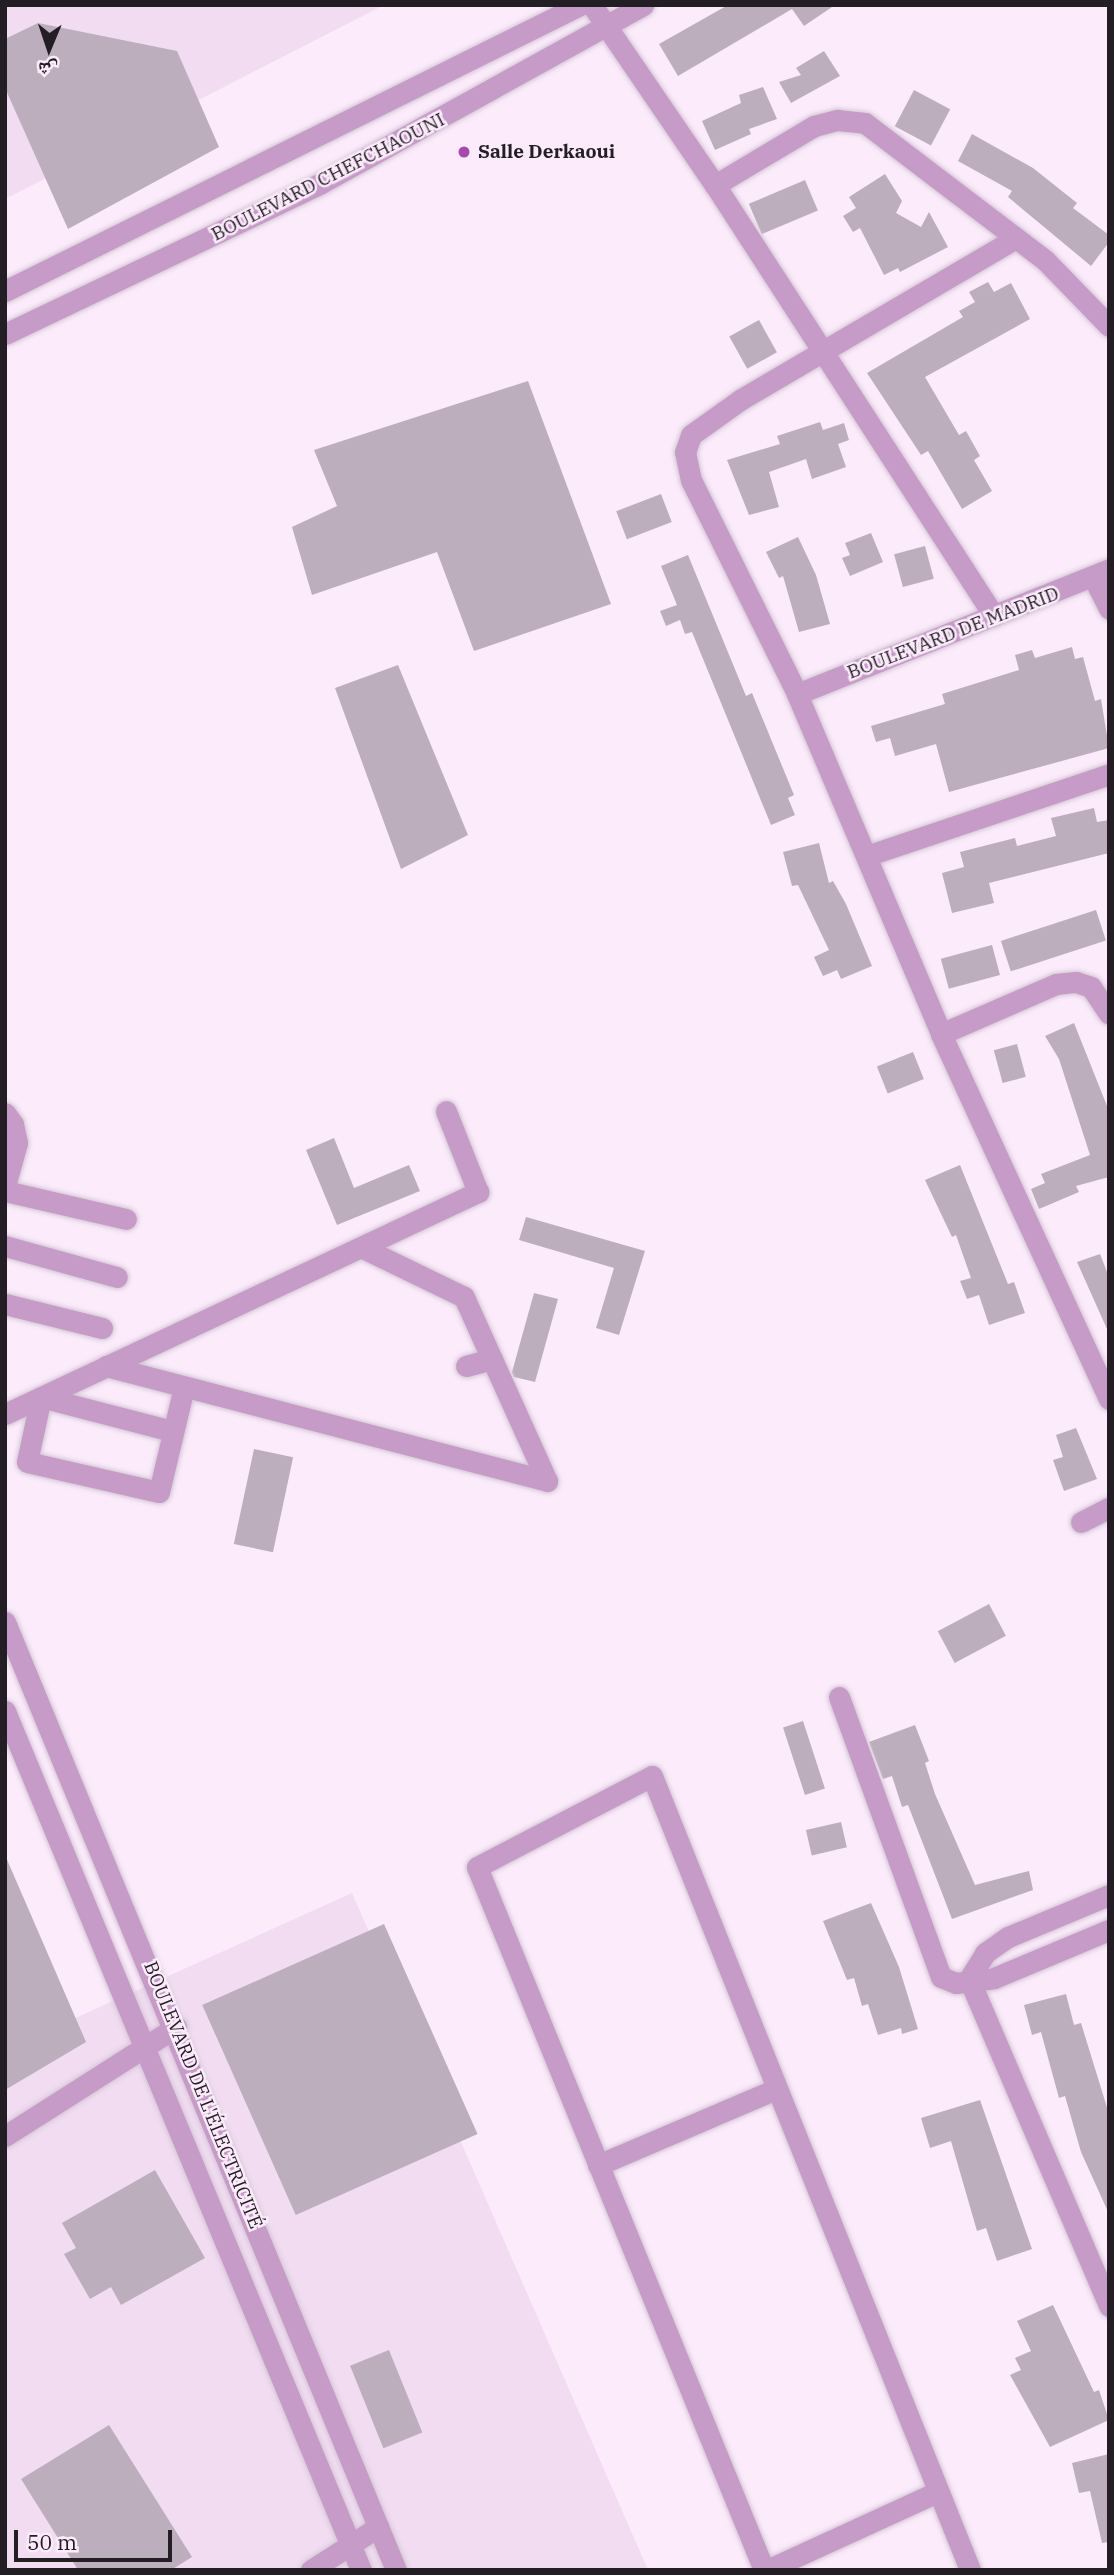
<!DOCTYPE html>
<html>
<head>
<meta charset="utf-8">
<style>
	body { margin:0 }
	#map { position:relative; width:1114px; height:2575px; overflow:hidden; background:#fbebfb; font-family:"IBM Plex Serif","Noto Naskh Arabic",serif }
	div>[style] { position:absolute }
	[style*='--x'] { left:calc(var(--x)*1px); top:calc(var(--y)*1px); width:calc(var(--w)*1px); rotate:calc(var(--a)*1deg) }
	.built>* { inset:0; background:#f1dcf2 }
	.building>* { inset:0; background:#bdaebd; transform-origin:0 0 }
	.roads { filter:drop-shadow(0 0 2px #d4c6d4) drop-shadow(0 0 2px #d4c6d4) }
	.minor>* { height:21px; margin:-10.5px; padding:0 10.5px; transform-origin:10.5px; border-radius:10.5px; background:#c69bc8 }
	.dots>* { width:19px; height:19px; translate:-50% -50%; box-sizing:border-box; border:4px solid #fbebfb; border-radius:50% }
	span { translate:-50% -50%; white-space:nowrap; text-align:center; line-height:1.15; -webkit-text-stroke:5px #fbebfb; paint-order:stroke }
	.poi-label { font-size:19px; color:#231e23; font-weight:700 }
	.left { translate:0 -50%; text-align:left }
	.street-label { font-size:19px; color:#231e23 }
	.frame { position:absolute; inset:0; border:7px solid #231e23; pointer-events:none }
	.north { position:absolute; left:14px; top:14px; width:70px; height:70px; -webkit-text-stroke:5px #fbebfb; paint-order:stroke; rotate:182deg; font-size:19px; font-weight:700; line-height:28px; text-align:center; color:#231e23 }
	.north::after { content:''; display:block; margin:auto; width:24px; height:32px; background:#231e23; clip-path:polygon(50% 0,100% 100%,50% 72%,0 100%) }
	.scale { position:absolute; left:14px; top:2530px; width:158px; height:32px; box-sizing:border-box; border:4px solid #231e23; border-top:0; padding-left:9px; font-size:21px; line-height:24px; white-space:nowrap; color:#231e23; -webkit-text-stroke:5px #fbebfb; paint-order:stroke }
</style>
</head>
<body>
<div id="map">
	<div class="built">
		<i style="clip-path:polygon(5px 5px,384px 5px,5px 199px)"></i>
		<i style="clip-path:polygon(352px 1893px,648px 2570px,5px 2570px,5px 1909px,60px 2025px)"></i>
	</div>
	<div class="building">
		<i style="clip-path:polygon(728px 5px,835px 5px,804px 26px,792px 9px,678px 76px,659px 44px)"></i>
		<i style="clip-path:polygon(38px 23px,177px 51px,219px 147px,68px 229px,5px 88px,5px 39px)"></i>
		<i style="clip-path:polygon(824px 51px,840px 76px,791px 103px,779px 82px,801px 75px,796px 68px)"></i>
		<i style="clip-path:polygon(763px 87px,777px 119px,749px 129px,751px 134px,715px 150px,702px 121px,741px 103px,739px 95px)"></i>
		<i style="left:914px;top:90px;width:41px;height:41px;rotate:28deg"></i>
		<i style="clip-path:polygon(972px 134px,1033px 168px,1077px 203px,1073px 208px,1109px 235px,1109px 242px,1091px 266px,1008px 197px,1012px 191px,958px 161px)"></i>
		<i style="clip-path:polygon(885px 174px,902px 201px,896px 213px,921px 227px,929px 212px,948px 247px,900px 272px,898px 268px,884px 275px,860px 228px,853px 232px,843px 216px,856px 208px,849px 197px)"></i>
		<i style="left:805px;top:180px;width:33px;height:61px;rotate:67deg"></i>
		<i style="clip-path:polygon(988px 282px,994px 292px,1011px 283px,1030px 319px,925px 377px,959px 435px,966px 431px,980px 456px,974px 460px,992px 491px,962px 509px,928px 451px,921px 455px,867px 373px,963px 317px,959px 311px,975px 302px,969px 292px)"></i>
		<i style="left:759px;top:320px;width:37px;height:34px;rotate:61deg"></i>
		<i style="clip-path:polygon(528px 381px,611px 604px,474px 651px,437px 552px,312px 595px,292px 527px,337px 506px,314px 450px)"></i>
		<i style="clip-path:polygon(820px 422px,823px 430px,844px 423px,849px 440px,838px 444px,846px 467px,812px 479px,806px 459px,769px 472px,779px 507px,749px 515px,727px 460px,780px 444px,777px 436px)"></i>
		<i style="left:661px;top:494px;width:30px;height:48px;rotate:69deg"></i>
		<i style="clip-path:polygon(871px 533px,883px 562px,850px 576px,842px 558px,850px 555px,845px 543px)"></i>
		<i style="clip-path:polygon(798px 537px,816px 575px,830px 624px,799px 632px,783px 576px,779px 578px,766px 552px)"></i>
		<i style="left:925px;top:546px;width:34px;height:32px;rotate:75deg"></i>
		<i style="clip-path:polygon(688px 555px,746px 696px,752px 693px,794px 795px,788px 798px,795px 815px,771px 825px,692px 632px,685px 634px,680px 620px,666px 626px,660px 611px,677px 605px,661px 566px)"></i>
		<i style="clip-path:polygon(1072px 647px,1075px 659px,1083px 657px,1095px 701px,1101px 699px,1109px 748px,949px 792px,936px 744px,895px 756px,890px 738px,876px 742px,871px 726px,945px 704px,942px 694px,1019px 670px,1015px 655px,1032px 650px,1035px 658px)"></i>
		<i style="clip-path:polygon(398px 665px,468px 835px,401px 869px,335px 688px)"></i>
		<i style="clip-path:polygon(1094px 808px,1097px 822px,1109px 820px,1109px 853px,989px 883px,994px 903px,952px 913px,942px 873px,964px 867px,960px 852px,1015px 838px,1017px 846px,1056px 836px,1051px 818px)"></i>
		<i style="clip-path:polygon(819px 843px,829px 883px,833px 881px,846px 904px,872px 966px,841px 979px,837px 970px,823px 976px,814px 957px,829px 950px,798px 885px,792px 886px,783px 852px)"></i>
		<i style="left:1096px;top:910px;width:32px;height:100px;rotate:72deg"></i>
		<i style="left:992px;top:945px;width:31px;height:53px;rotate:75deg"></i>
		<i style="clip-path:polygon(1074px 1023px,1109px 1111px,1109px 1177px,1076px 1186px,1079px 1192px,1039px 1209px,1031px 1189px,1045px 1183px,1041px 1174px,1090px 1155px,1059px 1059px,1045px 1036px)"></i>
		<i style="left:1017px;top:1044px;width:34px;height:24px;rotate:75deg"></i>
		<i style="left:913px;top:1052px;width:29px;height:39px;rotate:68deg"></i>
		<i style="clip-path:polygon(334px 1138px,354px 1188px,409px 1165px,420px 1191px,337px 1225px,306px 1150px)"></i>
		<i style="clip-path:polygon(960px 1165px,1008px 1284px,1014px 1282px,1025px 1313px,989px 1325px,979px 1295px,967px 1299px,960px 1281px,971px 1278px,956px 1235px,952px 1237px,925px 1180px)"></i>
		<i style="clip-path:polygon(526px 1217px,645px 1251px,619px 1335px,596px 1328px,614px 1268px,519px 1240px)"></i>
		<i style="clip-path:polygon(1100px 1254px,1109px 1277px,1107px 1329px,1077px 1262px)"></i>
		<i style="clip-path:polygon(534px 1293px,558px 1299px,535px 1382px,514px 1377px,512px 1372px)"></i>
		<i style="clip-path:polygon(1076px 1428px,1097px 1479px,1064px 1491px,1053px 1460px,1063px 1457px,1056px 1435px)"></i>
		<i style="left:254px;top:1449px;width:40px;height:97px;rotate:12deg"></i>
		<i style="left:989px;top:1604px;width:36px;height:58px;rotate:62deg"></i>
		<i style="left:803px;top:1721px;width:71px;height:21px;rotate:72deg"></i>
		<i style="clip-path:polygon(915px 1725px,929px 1761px,925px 1763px,935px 1794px,975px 1885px,1029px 1871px,1033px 1890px,952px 1919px,908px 1805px,902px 1807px,892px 1776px,883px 1779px,869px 1742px)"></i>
		<i style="left:841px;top:1822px;width:26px;height:36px;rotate:77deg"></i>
		<i style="clip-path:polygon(5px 1855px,86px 2042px,5px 2090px)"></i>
		<i style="clip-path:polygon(871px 1903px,899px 1967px,918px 2029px,902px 2034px,901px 2028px,878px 2035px,868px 2004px,862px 2006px,854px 1978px,847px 1980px,823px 1921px)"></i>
		<i style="left:384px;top:1924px;width:230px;height:199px;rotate:66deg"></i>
		<i style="clip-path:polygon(1066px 1994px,1074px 2025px,1081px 2023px,1109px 2114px,1109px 2214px,1081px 2152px,1065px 2096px,1059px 2098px,1041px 2032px,1032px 2035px,1024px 2005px)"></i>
		<i style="clip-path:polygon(980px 2100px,1032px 2249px,997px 2261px,986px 2228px,977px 2231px,951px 2141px,930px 2148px,921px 2118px)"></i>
		<i style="clip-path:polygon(155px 2170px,205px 2258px,121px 2305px,111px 2287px,90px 2299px,64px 2254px,76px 2248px,62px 2223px)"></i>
		<i style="clip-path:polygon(1053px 2305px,1094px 2392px,1099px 2390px,1109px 2420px,1050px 2447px,1010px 2375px,1021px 2370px,1015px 2358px,1031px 2351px,1017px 2321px)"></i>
		<i style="left:389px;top:2350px;width:89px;height:42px;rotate:68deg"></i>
		<i style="clip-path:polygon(109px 2425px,192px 2557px,171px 2570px,78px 2570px,21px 2479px)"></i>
		<i style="clip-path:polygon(1109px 2454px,1109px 2542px,1102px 2543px,1090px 2491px,1079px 2493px,1072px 2463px)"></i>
	</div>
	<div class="roads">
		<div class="minor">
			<i style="--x:592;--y:5;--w:218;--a:55.7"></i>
			<i style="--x:715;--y:185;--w:513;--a:57.08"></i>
			<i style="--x:715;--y:185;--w:115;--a:-30.8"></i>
			<i style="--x:814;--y:126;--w:24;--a:-15"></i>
			<i style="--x:837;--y:120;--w:28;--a:6"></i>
			<i style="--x:865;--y:123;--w:226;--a:37.3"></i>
			<i style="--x:1045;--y:260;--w:92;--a:45.9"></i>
			<i style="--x:1016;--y:238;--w:320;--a:149.6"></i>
			<i style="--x:740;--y:400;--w:60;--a:144.5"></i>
			<i style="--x:691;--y:435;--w:18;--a:109"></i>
			<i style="--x:685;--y:452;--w:29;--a:78"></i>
			<i style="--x:691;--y:480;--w:239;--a:63.6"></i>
			<i style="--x:797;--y:694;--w:369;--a:67"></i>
			<i style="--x:941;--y:1034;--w:402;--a:65.3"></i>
			<i style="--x:5;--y:291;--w:642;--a:-26.45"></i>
			<i style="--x:5;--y:334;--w:350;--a:-25.5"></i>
			<i style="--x:321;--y:183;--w:368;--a:-28.9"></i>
			<i style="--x:1093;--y:577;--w:36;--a:63"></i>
			<i style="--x:797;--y:694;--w:336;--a:-21.8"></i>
			<i style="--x:869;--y:855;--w:253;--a:-18.6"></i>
			<i style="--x:941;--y:1034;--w:125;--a:-23.5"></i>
			<i style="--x:1056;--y:984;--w:20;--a:-6"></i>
			<i style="--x:1076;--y:982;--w:16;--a:18"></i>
			<i style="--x:1091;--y:987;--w:32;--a:56"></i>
			<i style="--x:5;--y:1113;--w:14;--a:54"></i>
			<i style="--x:13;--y:1124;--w:19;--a:78"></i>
			<i style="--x:17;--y:1143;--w:45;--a:105.6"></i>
			<i style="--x:5;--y:1191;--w:124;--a:13"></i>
			<i style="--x:5;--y:1246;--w:116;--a:15.5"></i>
			<i style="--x:5;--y:1304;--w:100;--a:13.9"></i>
			<i style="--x:106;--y:1366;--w:456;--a:14.6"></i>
			<i style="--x:547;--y:1481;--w:202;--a:-114.3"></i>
			<i style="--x:464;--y:1297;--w:114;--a:-154.1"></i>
			<i style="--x:466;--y:1366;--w:27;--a:-15"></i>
			<i style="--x:5;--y:1414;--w:523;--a:-25.14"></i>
			<i style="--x:478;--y:1192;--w:87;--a:-111.6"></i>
			<i style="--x:172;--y:1431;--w:135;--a:-165.5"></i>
			<i style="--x:41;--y:1397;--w:66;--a:102.2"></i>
			<i style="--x:27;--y:1462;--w:135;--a:12.8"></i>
			<i style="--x:159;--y:1492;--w:108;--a:-76.6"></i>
			<i style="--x:1081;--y:1522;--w:31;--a:-27"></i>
			<i style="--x:5;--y:1622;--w:1025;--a:67.59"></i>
			<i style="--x:839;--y:1697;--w:298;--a:70"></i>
			<i style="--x:941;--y:1977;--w:16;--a:22"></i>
			<i style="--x:956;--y:1983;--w:38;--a:-7"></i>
			<i style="--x:994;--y:1978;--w:125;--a:-22.7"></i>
			<i style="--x:5;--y:1711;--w:930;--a:67.49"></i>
			<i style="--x:969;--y:1979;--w:356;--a:66.8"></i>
			<i style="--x:969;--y:1979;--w:31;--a:-58"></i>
			<i style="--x:985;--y:1953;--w:28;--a:-35"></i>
			<i style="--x:1008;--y:1937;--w:109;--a:-22.6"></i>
			<i style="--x:5;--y:2136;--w:203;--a:-32.5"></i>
			<i style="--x:598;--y:2165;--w:194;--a:-23.1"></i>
			<i style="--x:311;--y:2570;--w:80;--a:-32.7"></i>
			<i style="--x:764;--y:2570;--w:759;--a:-112.21"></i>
			<i style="--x:477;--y:1867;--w:197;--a:-27.5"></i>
			<i style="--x:652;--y:1776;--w:855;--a:68.17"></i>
			<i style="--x:767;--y:2570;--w:187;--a:-24.6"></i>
		</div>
	</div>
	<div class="dots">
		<i style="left:464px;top:152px;background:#a848af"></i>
	</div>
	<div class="poi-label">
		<span class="left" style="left:478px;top:152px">Salle Derkaoui</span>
	</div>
	<div class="street-label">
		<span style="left:328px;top:177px;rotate:-27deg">BOULEVARD CHEFCHAOUNI</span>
		<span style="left:953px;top:633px;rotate:-21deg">BOULEVARD DE MADRID</span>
		<span style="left:203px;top:2095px;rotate:68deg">BOULEVARD DE L'ÉLECTRICITÉ</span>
	</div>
	<div class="frame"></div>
	<div class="north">ش</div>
	<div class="scale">50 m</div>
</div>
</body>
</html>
